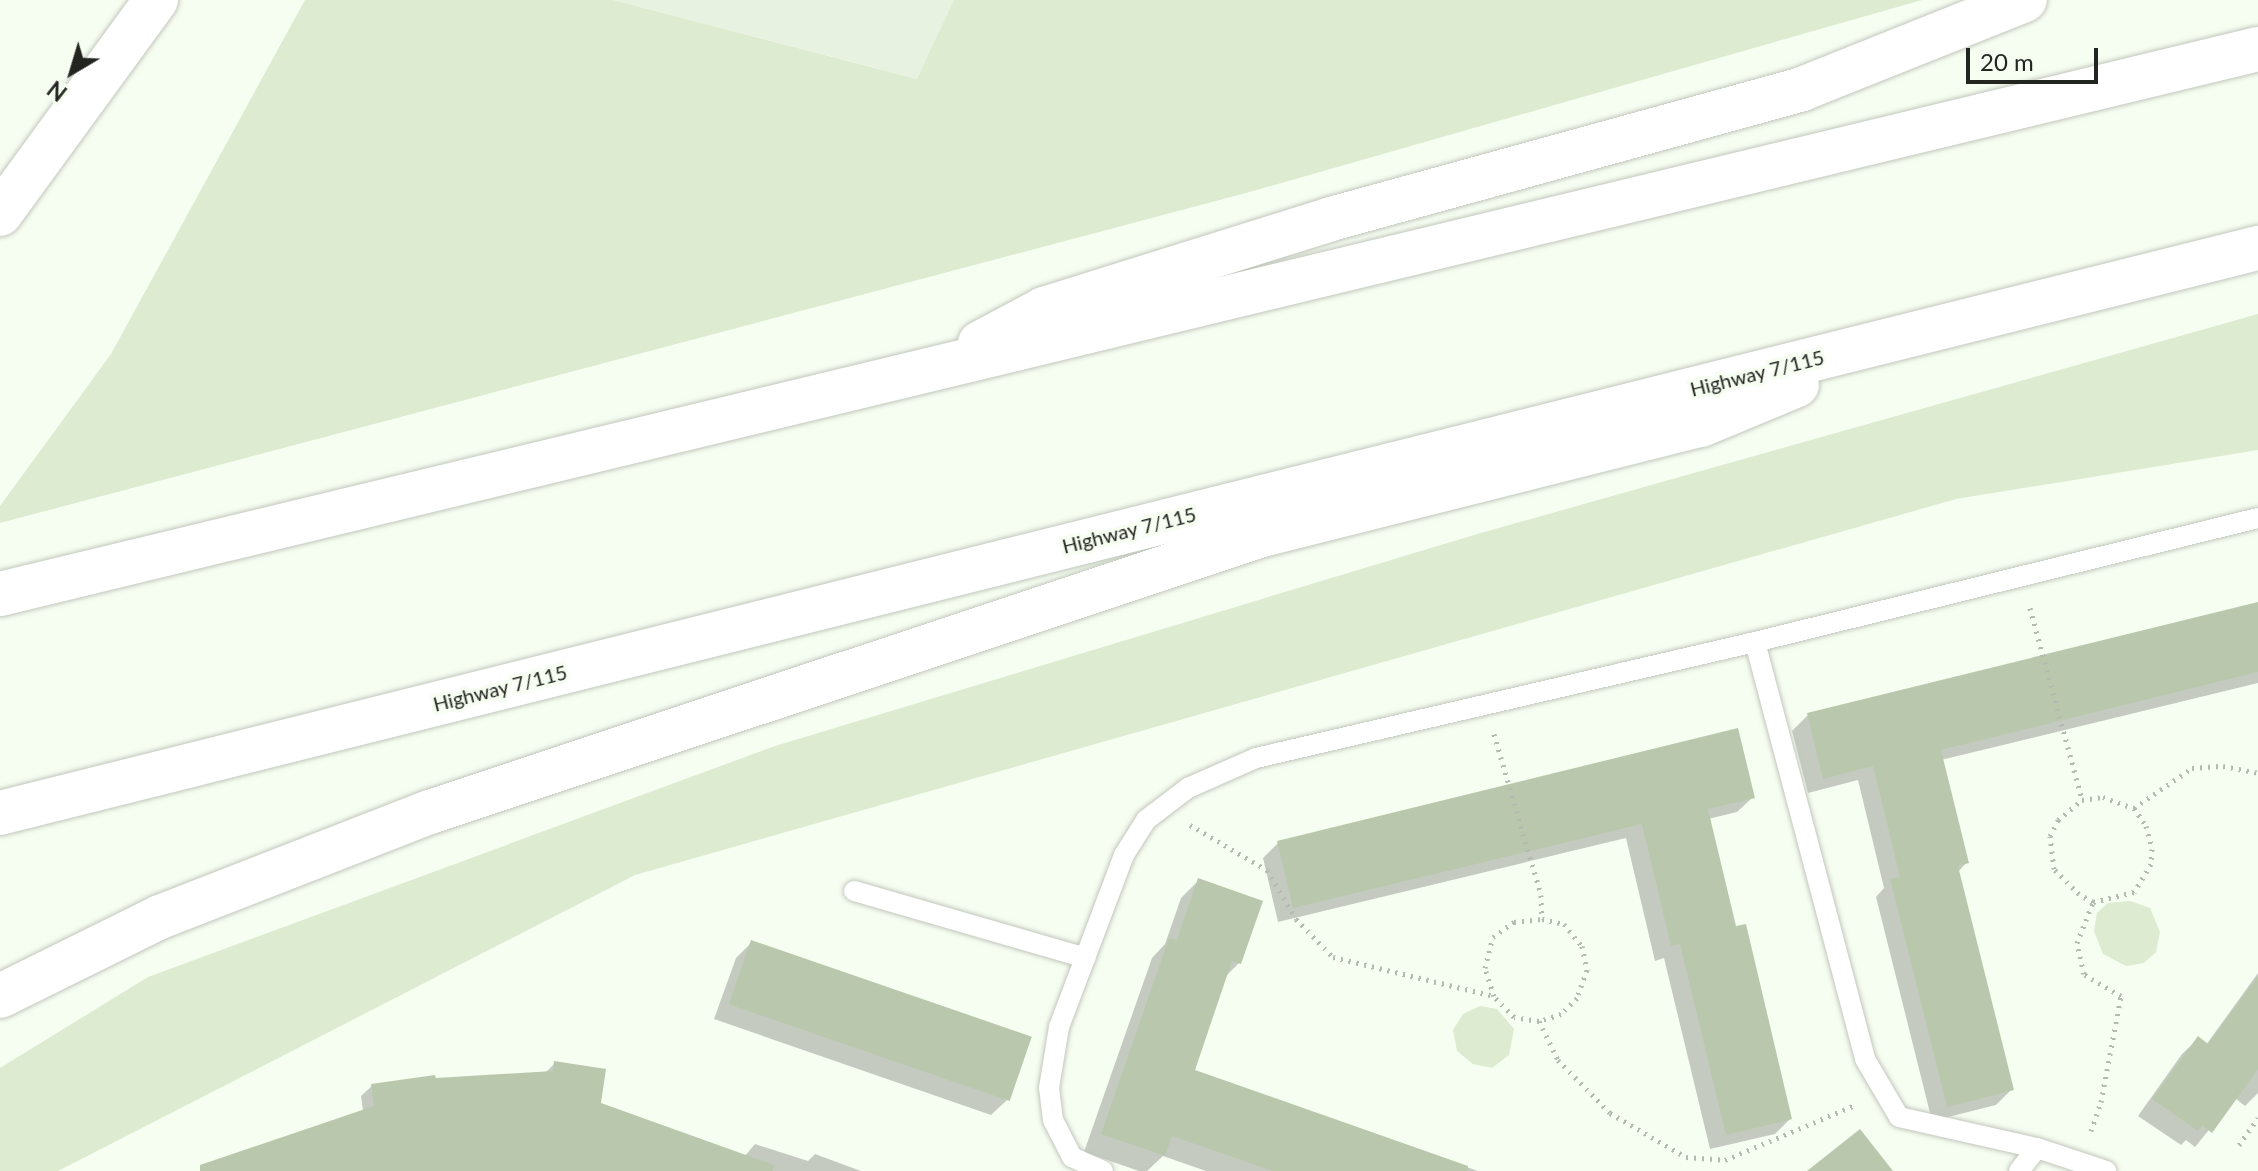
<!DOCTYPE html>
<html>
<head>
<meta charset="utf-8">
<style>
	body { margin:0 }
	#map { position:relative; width:2258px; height:1171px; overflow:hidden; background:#f6fdf1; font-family:Lato,sans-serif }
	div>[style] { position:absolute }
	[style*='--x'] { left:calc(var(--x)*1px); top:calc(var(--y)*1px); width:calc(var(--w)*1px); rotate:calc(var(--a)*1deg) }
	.built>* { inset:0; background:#e8f2e0 }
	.green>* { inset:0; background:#ddebd1 }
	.shadow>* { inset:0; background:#0003 }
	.building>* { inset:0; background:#b9c8ac; transform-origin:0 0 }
	.path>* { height:5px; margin-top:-2.5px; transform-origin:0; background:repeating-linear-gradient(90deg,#b4bab0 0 2px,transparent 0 8px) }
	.roads { filter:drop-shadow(0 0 2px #c1c7bc) drop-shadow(0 0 2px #c1c7bc) }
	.lane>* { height:20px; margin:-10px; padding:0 10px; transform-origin:10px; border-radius:10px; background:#fff }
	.secondary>* { height:44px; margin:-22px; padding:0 22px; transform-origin:22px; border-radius:22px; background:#fff }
	.highway>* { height:44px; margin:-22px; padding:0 22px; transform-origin:22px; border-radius:22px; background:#fff }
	span { translate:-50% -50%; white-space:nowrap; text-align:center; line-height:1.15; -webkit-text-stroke:7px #f6fdf1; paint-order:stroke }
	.street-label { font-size:20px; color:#232521 }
	.north { position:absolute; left:32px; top:32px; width:80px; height:80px; -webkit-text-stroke:6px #f6fdf1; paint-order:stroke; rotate:218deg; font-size:22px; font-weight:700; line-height:32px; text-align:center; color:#232521 }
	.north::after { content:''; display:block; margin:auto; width:28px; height:36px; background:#232521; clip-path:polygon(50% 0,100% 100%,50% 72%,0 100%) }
	.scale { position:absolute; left:1966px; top:48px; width:132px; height:36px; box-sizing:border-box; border:4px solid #232521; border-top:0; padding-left:10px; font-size:24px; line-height:28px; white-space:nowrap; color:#232521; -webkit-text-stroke:6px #f6fdf1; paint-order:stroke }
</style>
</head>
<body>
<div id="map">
	<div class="built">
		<i style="clip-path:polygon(613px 0,954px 0,918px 79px)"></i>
	</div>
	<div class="green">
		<i style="clip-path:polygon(305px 0,613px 0,917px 79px,954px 0,1922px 0,1246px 193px,0 523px,0 506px,111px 354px)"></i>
		<i style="clip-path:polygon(2258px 314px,2258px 450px,1956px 499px,635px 875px,58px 1171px,0 1171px,0 1068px,148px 977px,775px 746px,1474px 535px)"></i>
		<i style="clip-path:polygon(2130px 901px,2150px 908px,2160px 932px,2156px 952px,2144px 963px,2126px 966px,2103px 954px,2094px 931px,2097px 913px,2108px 903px)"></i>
		<i style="clip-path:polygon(1480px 1006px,1497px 1009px,1514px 1029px,1509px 1055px,1492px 1068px,1473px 1064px,1457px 1051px,1453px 1030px,1463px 1014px)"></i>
	</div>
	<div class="shadow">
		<i style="clip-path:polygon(2258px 604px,2258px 683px,1941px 760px,1967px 862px,1958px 872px,2012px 1089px,1996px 1105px,1932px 1121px,1876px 897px,1884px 888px,1858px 780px,1808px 793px,1792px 731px,1808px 715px)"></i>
		<i style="clip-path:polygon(1753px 797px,1737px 812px,1708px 819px,1735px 928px,1790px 1119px,1775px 1134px,1710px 1149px,1664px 958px,1655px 961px,1626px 838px,1278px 922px,1263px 858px,1278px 843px)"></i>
		<i style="clip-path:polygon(1199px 880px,1239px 963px,1224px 978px,1192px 1071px,1478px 1171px,1206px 1171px,1163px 1156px,1147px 1171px,1139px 1171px,1084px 1152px,1152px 958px,1165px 944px,1181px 898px)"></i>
		<i style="clip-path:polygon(751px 943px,1007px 1100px,991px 1115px,714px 1019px,736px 958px)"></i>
		<i style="clip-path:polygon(2258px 973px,2258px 1093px,2245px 1106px,2235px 1098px,2195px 1147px,2186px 1140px,2181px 1145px,2138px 1116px,2182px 1054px,2198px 1039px,2206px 1045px)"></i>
		<i style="clip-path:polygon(555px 1063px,599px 1104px,744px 1157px,755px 1144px,808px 1161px,815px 1154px,861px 1171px,214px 1171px,363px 1111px,361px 1096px,372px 1086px,544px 1074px)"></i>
	</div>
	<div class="building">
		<i style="clip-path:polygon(2258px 602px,2258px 672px,1941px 750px,1969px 863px,1958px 866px,2014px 1090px,1947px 1107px,1890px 879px,1900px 877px,1873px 766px,1823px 779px,1807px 713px)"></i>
		<i style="clip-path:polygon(1738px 728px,1755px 798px,1708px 809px,1736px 926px,1746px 924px,1792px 1119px,1726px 1135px,1680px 944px,1671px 946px,1642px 824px,1293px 908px,1277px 841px)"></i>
		<i style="clip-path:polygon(1198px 878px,1263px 901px,1241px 964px,1232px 961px,1195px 1070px,1468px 1166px,1468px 1171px,1273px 1171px,1172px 1136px,1165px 1156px,1101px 1134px,1169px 938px,1177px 940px)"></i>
		<i style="left:751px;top:940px;width:297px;height:68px;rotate:19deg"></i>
		<i style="clip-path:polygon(2258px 976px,2258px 1069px,2212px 1133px,2202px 1125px,2198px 1131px,2152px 1099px,2198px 1036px,2208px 1044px)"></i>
		<i style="clip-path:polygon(554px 1061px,606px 1069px,601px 1103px,774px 1165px,773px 1171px,200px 1171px,200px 1165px,374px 1106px,371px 1084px,435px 1075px,436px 1078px,553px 1071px)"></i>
		<i style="clip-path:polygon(1860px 1129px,1893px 1171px,1807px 1171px)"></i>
	</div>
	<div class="path">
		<i style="--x:2030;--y:608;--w:198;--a:74.8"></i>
		<i style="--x:1494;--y:734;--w:168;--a:73.7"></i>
		<i style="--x:1541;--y:895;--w:24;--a:88"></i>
		<i style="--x:2103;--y:797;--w:33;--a:20"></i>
		<i style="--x:2134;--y:808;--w:22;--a:56"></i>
		<i style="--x:2146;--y:826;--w:24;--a:75"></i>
		<i style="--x:2152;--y:849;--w:15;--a:94"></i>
		<i style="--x:2151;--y:864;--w:33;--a:121"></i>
		<i style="--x:2134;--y:892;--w:42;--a:166.3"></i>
		<i style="--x:2093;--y:902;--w:16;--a:-150"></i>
		<i style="--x:2079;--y:894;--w:35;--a:-135"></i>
		<i style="--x:2054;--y:869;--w:33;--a:-97"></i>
		<i style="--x:2050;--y:836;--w:18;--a:-63"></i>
		<i style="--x:2058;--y:820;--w:31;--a:-40"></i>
		<i style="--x:2082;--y:800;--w:21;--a:-8"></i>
		<i style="--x:2134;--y:808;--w:70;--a:-34.6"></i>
		<i style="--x:2192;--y:768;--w:31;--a:-4"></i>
		<i style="--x:2223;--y:766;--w:36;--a:11"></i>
		<i style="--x:1190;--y:825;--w:89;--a:30.3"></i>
		<i style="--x:1267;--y:870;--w:57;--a:59.4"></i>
		<i style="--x:1296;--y:919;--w:53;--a:45.8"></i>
		<i style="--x:1333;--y:957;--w:166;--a:13.6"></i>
		<i style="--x:1542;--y:919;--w:23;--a:13"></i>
		<i style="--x:1564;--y:924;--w:28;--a:51"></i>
		<i style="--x:1582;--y:946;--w:25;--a:78"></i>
		<i style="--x:1587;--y:970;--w:30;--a:110"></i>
		<i style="--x:1577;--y:998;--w:23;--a:135"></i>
		<i style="--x:1561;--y:1014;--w:23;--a:162"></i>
		<i style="--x:1539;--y:1021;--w:25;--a:-171"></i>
		<i style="--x:1514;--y:1017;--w:29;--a:-134"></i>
		<i style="--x:1494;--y:996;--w:29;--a:-108"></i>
		<i style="--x:1485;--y:968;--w:32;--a:-76"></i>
		<i style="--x:1493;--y:937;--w:26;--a:-36"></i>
		<i style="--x:1514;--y:922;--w:28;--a:-6"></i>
		<i style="--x:1539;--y:1021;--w:43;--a:64"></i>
		<i style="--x:1558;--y:1060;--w:74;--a:45.5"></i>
		<i style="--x:1610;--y:1113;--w:88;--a:30.1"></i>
		<i style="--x:1686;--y:1157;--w:39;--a:4"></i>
		<i style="--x:1725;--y:1160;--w:141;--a:-22.9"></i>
		<i style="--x:2091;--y:1131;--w:31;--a:-71"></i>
		<i style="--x:2101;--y:1102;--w:108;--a:-79.3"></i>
		<i style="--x:2121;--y:996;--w:43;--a:-149.3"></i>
		<i style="--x:2084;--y:974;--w:32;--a:-103"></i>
		<i style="--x:2077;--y:943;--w:44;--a:-68.7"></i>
		<i style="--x:2239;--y:1145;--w:33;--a:-55"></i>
	</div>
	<div class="roads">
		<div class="lane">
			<i style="--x:1755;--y:642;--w:431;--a:75.2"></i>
			<i style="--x:1865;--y:1059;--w:67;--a:59.6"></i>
			<i style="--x:1899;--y:1117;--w:141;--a:12.7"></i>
			<i style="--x:2037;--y:1148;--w:73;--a:18.4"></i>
			<i style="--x:854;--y:891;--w:241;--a:16.1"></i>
			<i style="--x:1103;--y:1171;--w:34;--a:-156"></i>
			<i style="--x:1072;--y:1157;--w:42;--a:-117.2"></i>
			<i style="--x:1053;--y:1120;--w:32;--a:-97"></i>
			<i style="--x:1049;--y:1088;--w:62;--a:-80.7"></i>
			<i style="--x:1059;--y:1027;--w:184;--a:-69.3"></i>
			<i style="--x:1124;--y:855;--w:41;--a:-57.8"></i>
			<i style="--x:1146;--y:820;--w:53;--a:-37.3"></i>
			<i style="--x:1188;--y:788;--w:74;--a:-23.8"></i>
			<i style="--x:1256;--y:758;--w:512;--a:-13.09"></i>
			<i style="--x:1755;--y:642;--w:518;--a:-13.85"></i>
			<i style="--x:2019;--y:1171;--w:29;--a:-52"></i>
		</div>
		<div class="secondary">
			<i style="--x:0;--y:214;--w:265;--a:-53.9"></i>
		</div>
		<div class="highway">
			<i style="--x:980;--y:343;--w:72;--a:-28"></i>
			<i style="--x:1044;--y:309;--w:301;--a:-17.4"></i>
			<i style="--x:1331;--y:219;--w:489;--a:-15.4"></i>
			<i style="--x:1802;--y:89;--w:240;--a:-21.8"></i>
			<i style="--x:0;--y:594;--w:2323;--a:-13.57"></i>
			<i style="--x:0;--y:813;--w:2328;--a:-14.05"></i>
			<i style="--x:0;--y:996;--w:178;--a:-26.3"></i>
			<i style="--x:160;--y:917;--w:290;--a:-21.3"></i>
			<i style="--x:430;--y:812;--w:877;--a:-18.41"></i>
			<i style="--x:1262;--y:535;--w:453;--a:-14.1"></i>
			<i style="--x:1701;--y:425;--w:104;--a:-22.6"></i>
		</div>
	</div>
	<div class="street-label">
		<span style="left:1757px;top:373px;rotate:-14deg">Highway 7/115</span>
		<span style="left:1129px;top:530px;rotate:-14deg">Highway 7/115</span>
		<span style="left:500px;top:688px;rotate:-14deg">Highway 7/115</span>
	</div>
	<div class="north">N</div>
	<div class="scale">20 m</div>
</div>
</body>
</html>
